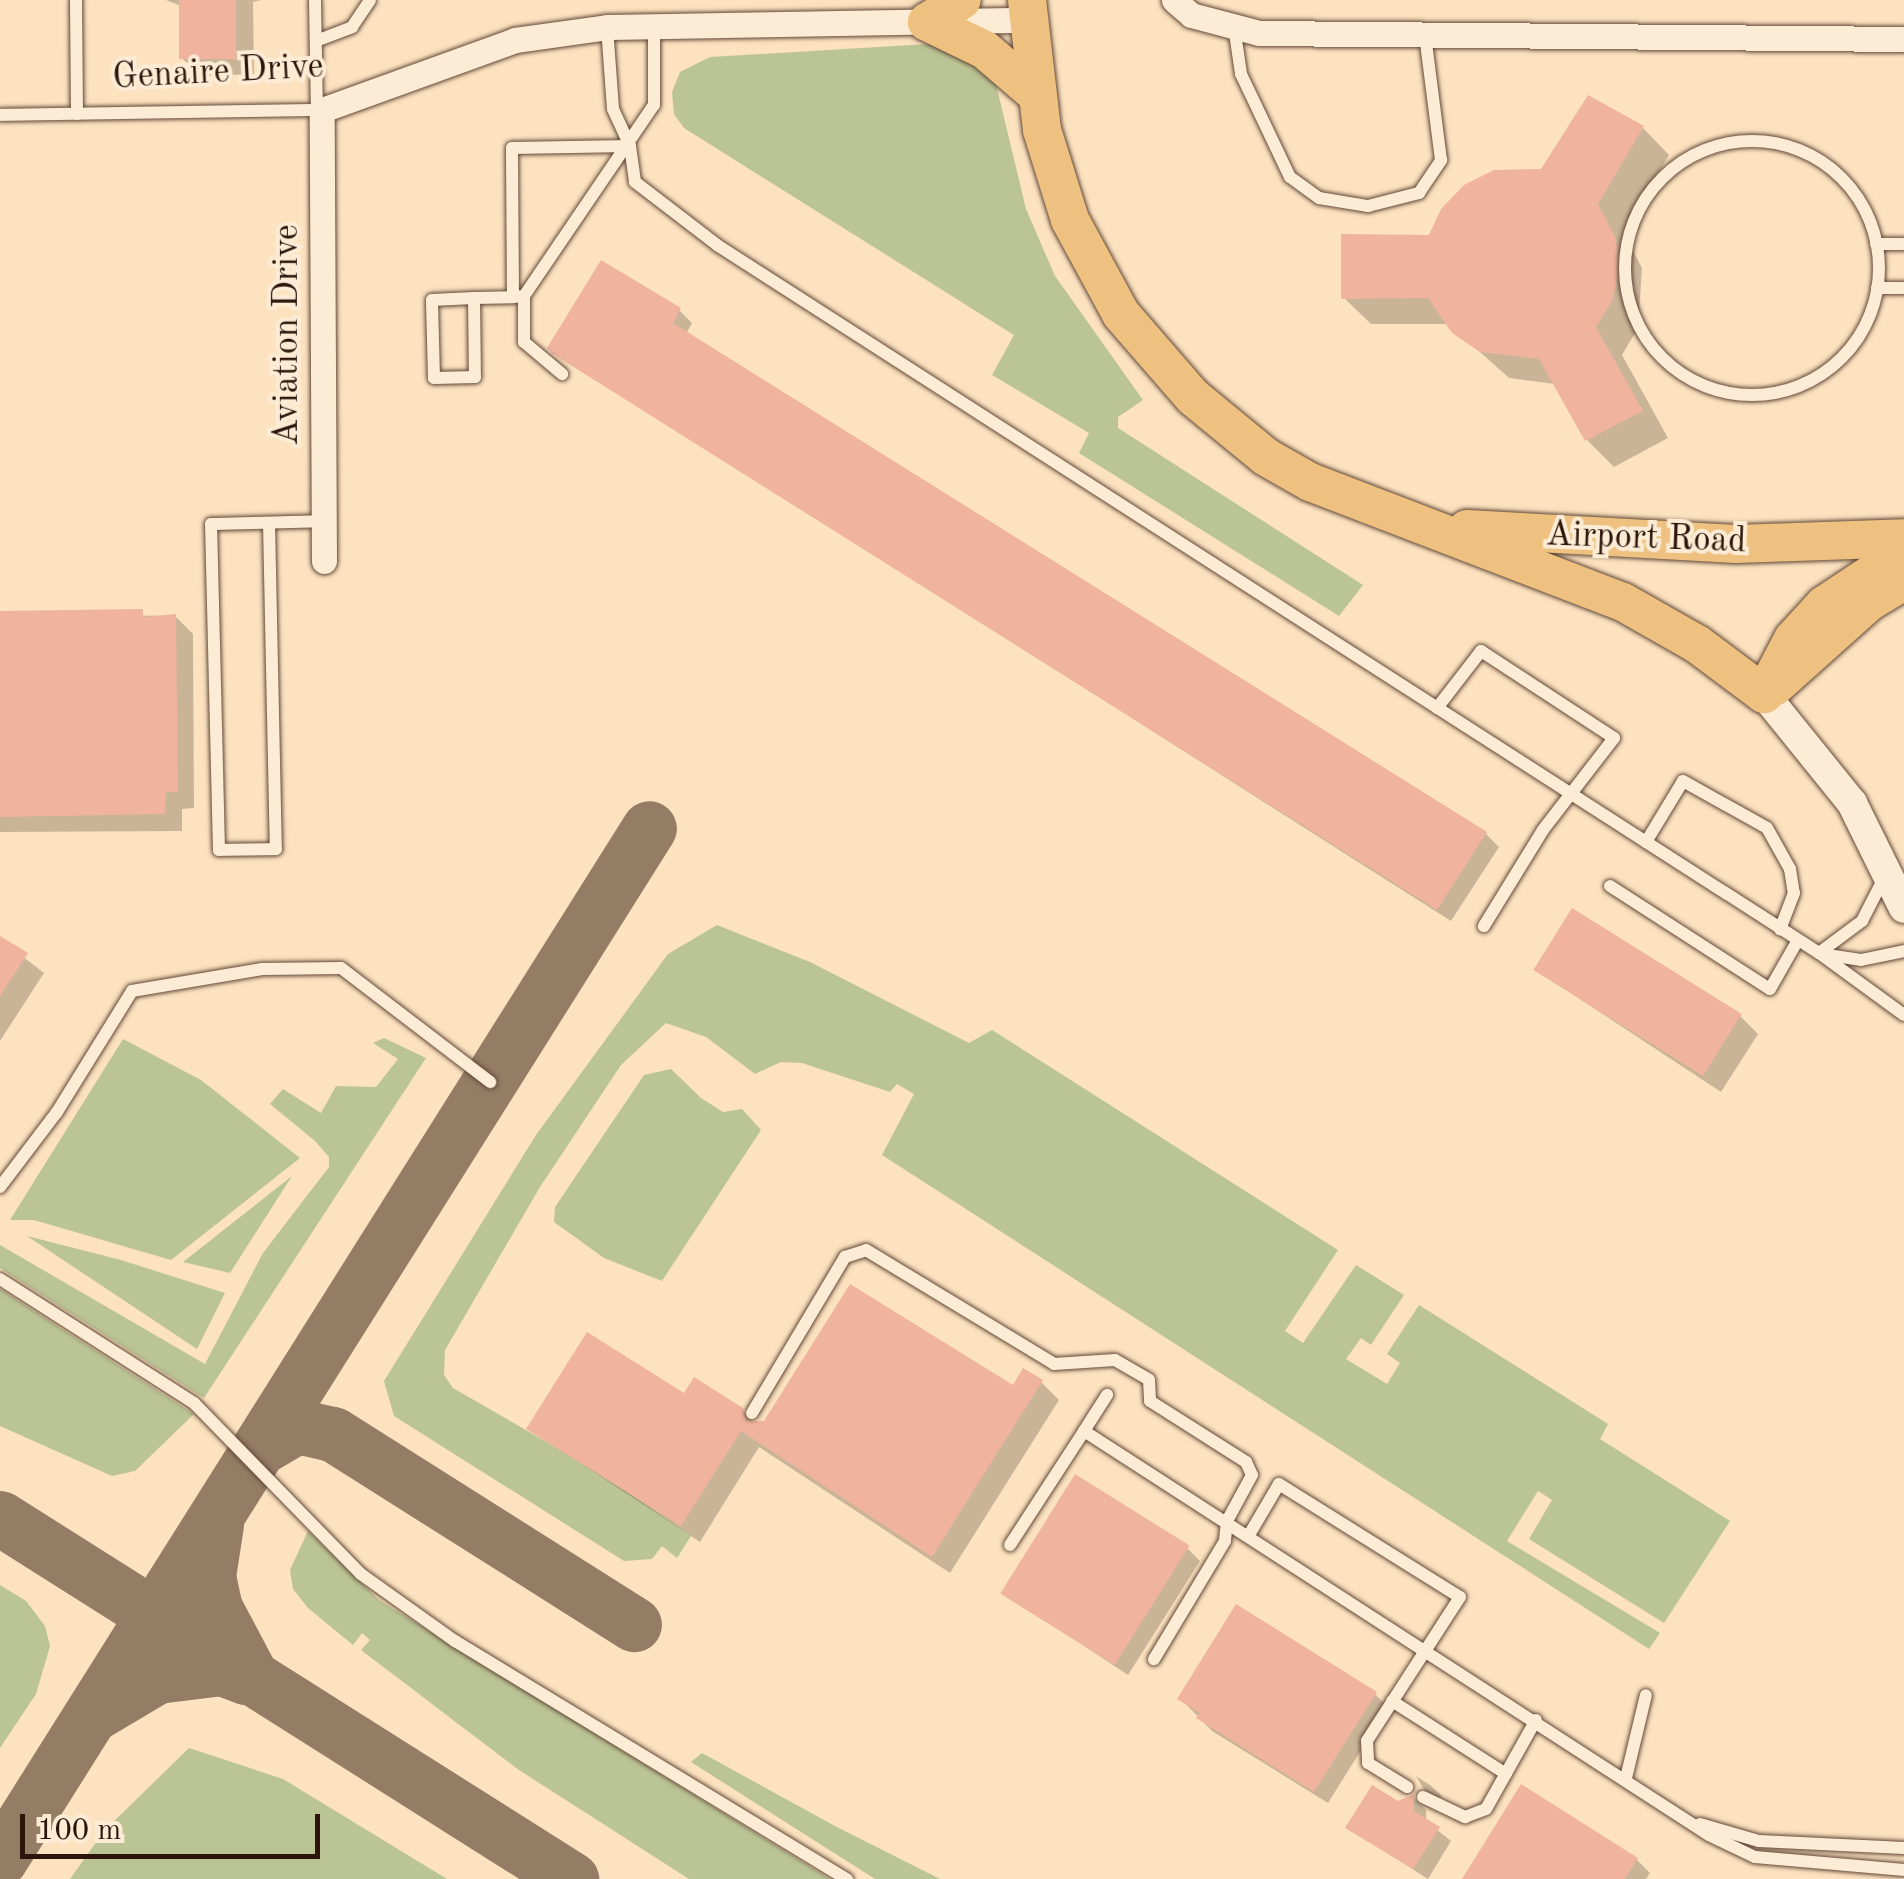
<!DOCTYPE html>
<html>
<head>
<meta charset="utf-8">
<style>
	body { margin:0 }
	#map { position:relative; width:1904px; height:1879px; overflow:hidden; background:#fce2bf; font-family:"Old Standard TT",serif }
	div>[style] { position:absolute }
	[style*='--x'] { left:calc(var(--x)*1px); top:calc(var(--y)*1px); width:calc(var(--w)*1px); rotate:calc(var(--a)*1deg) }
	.green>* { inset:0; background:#bbc495 }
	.shadow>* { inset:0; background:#0003 }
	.taxiway>* { height:55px; margin:-27.5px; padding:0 27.5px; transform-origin:27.5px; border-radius:27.5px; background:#947c65 }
	.building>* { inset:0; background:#f0b39e; transform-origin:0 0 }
	.roads { filter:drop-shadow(0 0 2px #614838) drop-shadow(0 0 2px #614838) }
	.service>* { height:12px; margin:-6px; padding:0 6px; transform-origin:6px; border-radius:6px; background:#fdecd5 }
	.service>.ring { margin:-6px; padding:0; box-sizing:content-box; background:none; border:12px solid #fdecd5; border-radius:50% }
	.minor>* { height:25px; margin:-12.5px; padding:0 12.5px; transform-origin:12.5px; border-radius:12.5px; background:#fdecd5 }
	.tertiary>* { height:30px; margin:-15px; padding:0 15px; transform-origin:15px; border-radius:15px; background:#fdecd5 }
	.primary>* { height:38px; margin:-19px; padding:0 19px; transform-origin:19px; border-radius:19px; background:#eec180 }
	span { translate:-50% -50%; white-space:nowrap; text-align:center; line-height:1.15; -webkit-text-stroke:8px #fdecd5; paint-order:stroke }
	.street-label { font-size:35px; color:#2d150b }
	.scale { position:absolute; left:20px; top:1814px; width:300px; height:45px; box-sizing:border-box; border:5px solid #2d150b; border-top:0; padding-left:12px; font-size:30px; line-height:35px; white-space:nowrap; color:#2d150b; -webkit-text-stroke:8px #fdecd5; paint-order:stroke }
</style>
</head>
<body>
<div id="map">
	<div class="green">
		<i style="clip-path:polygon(945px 43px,994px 76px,1026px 209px,1055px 276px,1143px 400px,1118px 417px,1118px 428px,1363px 585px,1339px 616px,1079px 453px,1089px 433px,992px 375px,1014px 335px,684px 128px,674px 114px,672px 92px,680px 72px,710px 57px)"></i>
		<i style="clip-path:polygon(717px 925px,810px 962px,969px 1043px,992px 1030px,1338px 1250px,1285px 1331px,1303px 1343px,1356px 1265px,1404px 1295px,1371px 1345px,1361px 1338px,1346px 1359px,1387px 1384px,1400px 1363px,1387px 1354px,1419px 1305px,1608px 1424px,1600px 1439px,1730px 1521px,1664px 1623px,1529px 1539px,1552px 1500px,1538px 1491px,1507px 1541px,1660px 1633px,1649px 1649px,882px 1155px,914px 1094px,897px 1084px,890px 1092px,802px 1063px,781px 1062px,755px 1074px,706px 1037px,666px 1023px,621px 1065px,540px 1187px,445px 1350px,444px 1375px,453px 1388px,592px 1468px,691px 1536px,677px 1558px,662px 1546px,652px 1559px,624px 1561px,394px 1416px,384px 1381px,536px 1135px,668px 954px)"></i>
		<i style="clip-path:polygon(384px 1038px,426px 1058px,204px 1398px,0 1268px,0 1245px,205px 1364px,263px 1253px,329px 1167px,329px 1157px,315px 1141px,270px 1104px,283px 1089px,321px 1113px,336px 1086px,376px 1087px,398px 1059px,373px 1043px)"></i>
		<i style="clip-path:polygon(123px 1039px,201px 1080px,300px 1158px,171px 1260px,34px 1220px,10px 1220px)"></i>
		<i style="clip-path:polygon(671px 1069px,701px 1098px,723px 1112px,742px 1109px,761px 1130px,662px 1281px,604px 1258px,554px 1222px,555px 1207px,644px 1075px)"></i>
		<i style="clip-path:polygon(292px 1176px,230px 1273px,183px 1262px)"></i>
		<i style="clip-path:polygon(27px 1236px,121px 1260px,225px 1293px,197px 1349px)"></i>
		<i style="clip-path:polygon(0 1289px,48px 1320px,194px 1414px,135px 1471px,112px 1476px,0 1426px)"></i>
		<i style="clip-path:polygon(308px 1531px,379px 1600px,830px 1879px,689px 1879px,519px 1770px,361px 1650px,370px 1640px,362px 1633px,353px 1645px,308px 1608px,293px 1589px,290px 1570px)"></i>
		<i style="clip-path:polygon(0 1585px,26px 1601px,45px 1626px,50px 1646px,36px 1694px,0 1748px)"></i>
		<i style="clip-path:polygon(189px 1748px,283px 1779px,447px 1879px,70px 1879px,104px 1831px)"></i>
		<i style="clip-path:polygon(702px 1753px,835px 1826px,940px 1879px,875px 1879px,691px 1762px)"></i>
	</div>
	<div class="shadow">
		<i style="clip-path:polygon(261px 0,253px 2px,254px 74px,200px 76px,182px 58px,181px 6px,166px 0)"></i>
		<i style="clip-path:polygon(1643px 128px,1669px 155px,1623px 232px,1642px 268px,1638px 328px,1622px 355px,1668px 438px,1614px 467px,1587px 440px,1555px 384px,1509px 378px,1449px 324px,1371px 324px,1344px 298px,1542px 172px)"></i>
		<i style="clip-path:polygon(679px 310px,692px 323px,686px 334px,1486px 834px,1499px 847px,1451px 921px,550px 348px)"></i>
		<i style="clip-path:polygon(0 614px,175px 616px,193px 634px,194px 808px,182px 809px,182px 831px,0 832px)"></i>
		<i style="clip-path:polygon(0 939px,44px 973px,0 1041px)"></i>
		<i style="clip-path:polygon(1536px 970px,1740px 1016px,1758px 1034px,1721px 1092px)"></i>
		<i style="clip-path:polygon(1041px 1382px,1059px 1400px,950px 1573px,759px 1447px,700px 1542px,529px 1429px,685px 1396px,742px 1410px,756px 1425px)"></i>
		<i style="clip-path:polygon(1187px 1548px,1200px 1561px,1128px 1675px,1003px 1592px)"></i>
		<i style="clip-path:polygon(1375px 1694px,1388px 1707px,1328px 1803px,1212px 1731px,1180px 1698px)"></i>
		<i style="clip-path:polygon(1416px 1776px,1430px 1785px,1442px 1796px,1431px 1801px)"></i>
		<i style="clip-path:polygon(1413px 1797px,1426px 1810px,1426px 1821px,1451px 1841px,1428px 1879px,1348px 1828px)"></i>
		<i style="clip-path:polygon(1637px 1860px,1650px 1873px,1646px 1879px,1465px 1879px)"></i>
	</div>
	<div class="taxiway">
		<i style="--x:261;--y:1447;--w:42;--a:-30.3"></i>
		<i style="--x:297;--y:1426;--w:37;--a:13"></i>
		<i style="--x:333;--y:1434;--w:356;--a:32.3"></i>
		<i style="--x:0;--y:1518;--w:676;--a:32.3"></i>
		<i style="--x:216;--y:1524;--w:53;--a:98.7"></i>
		<i style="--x:208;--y:1576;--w:33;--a:78"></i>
		<i style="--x:215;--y:1608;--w:77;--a:62.1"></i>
		<i style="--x:95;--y:1713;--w:72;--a:-30.8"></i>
		<i style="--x:157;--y:1676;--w:65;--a:-7"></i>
		<i style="--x:222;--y:1668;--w:26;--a:21"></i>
		<i style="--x:0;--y:1859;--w:1218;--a:-57.81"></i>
	</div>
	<div class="building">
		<i style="left:179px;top:0;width:57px;height:59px"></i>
		<i style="clip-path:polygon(1588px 95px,1644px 126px,1598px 204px,1616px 239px,1619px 269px,1612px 301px,1596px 327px,1643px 411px,1585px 441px,1539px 359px,1480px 352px,1452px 333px,1428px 298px,1341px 299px,1341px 234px,1429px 235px,1441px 209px,1464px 185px,1494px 170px,1541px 169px)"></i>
		<i style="clip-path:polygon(601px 260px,681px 308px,673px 323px,1487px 832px,1437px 910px,553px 354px,547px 348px)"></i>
		<i style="clip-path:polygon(143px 609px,143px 617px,176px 614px,178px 792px,166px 792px,165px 814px,0 817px,0 611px)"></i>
		<i style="left:1572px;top:908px;width:200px;height:73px;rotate:32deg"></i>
		<i style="clip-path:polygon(0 936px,28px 953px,0 996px)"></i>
		<i style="clip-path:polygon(850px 1284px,1013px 1385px,1023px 1368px,1043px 1380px,932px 1557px,741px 1431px,681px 1526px,526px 1429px,587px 1332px,684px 1393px,694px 1377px,743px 1408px,746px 1421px,764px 1421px)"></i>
		<i style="left:1075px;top:1474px;width:135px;height:141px;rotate:32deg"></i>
		<i style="clip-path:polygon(1236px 1604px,1377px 1692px,1314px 1792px,1196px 1718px,1200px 1713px,1177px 1699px)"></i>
		<i style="clip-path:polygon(1521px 1784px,1638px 1858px,1625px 1879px,1462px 1879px)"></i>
		<i style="clip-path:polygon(1372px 1785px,1398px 1801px,1414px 1794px,1414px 1811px,1440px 1827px,1413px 1869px,1345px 1828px)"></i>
	</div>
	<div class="roads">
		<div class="service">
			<i style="--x:76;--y:0;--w:114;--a:89.5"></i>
			<i style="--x:315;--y:0;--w:110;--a:89"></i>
			<i style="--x:1234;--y:26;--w:49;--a:81.7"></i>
			<i style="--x:1241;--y:74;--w:114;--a:64.6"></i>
			<i style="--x:1290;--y:177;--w:36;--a:36"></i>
			<i style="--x:1319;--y:198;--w:50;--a:9.3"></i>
			<i style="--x:1368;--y:206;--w:53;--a:-14.3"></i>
			<i style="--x:1419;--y:193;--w:40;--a:-56"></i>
			<i style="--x:1441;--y:160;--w:126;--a:-97.3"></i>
			<i style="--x:607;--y:27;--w:82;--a:85.8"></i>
			<i style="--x:613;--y:109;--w:41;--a:65.3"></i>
			<i style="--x:316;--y:41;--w:39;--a:-21"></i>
			<i style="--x:352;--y:27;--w:32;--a:-56"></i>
			<i style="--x:0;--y:115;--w:322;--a:-0.9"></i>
			<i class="ring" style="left:1625px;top:141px;width:242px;height:242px"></i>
			<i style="--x:1876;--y:244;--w:28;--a:0"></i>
			<i style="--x:1877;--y:288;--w:27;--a:0"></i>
			<i style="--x:524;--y:296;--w:46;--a:90"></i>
			<i style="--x:524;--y:342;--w:50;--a:40.1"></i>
			<i style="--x:513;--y:297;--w:11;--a:-5"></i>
			<i style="--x:524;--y:296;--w:231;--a:-55.8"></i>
			<i style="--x:654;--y:105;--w:78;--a:-90"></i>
			<i style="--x:474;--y:298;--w:79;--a:89.3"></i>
			<i style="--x:475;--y:377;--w:41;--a:178.6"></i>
			<i style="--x:434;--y:378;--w:78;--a:-91.5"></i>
			<i style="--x:432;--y:300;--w:42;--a:-2.7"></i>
			<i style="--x:474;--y:298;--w:39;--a:-1"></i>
			<i style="--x:513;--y:297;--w:149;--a:-90.4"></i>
			<i style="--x:512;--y:148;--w:118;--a:-1"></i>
			<i style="--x:630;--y:146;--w:36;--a:82"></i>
			<i style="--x:635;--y:182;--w:103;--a:37.5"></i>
			<i style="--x:717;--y:245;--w:1310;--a:32.72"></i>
			<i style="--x:1819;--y:953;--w:105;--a:36.1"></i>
			<i style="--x:269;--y:523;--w:326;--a:88.8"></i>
			<i style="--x:276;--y:849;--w:57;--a:179"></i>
			<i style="--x:219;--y:850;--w:326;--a:-91.4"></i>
			<i style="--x:211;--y:524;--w:113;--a:-1.5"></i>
			<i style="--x:1437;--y:708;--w:72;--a:-52.3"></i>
			<i style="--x:1481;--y:651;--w:159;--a:33.2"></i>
			<i style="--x:1614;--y:738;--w:116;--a:127.7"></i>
			<i style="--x:1543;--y:830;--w:113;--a:121.6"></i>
			<i style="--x:1646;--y:842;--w:71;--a:-58.8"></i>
			<i style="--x:1683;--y:781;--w:96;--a:29.2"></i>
			<i style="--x:1767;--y:828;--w:47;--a:60.7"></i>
			<i style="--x:1790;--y:869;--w:24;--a:81"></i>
			<i style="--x:1794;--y:893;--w:39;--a:111"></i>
			<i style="--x:1610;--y:886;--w:190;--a:32.8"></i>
			<i style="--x:1770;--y:989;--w:56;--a:-60.3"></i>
			<i style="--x:1819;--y:953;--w:54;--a:-36.7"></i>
			<i style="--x:1862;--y:921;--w:48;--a:-62.9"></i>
			<i style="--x:1821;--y:954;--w:40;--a:8.5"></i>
			<i style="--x:1861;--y:960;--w:44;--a:-11.8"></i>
			<i style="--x:0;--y:1187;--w:94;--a:-52.8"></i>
			<i style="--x:57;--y:1112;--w:142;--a:-58.2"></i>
			<i style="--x:132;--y:991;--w:132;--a:-9.6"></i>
			<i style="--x:262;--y:969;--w:79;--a:-0.7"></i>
			<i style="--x:341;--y:968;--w:188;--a:37.4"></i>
			<i style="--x:0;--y:1279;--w:230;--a:32.6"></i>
			<i style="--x:194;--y:1403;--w:239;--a:45.7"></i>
			<i style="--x:361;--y:1574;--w:115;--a:35.5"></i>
			<i style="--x:455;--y:1641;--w:459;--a:31.3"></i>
			<i style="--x:752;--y:1413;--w:182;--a:-59.2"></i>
			<i style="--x:845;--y:1257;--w:22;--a:-18"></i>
			<i style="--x:866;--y:1250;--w:220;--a:31.2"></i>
			<i style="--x:1054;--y:1364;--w:61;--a:-3.8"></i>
			<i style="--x:1115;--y:1360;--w:39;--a:30"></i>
			<i style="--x:1149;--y:1380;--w:21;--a:87"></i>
			<i style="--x:1150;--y:1401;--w:114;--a:32.4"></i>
			<i style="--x:1246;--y:1462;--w:14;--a:65"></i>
			<i style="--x:1252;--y:1475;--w:52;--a:118.5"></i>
			<i style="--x:1227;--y:1521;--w:20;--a:96"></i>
			<i style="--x:1225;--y:1541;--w:138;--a:121"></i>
			<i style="--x:1084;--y:1431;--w:43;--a:-57.4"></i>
			<i style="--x:1249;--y:1535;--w:59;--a:-59.5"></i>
			<i style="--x:1279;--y:1484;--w:213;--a:32"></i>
			<i style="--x:1460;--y:1597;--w:171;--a:122.9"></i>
			<i style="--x:1367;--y:1741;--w:22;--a:87"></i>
			<i style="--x:1368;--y:1763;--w:46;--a:31.6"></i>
			<i style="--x:1010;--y:1545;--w:136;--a:-57"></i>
			<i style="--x:1084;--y:1431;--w:744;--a:32.88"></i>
			<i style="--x:1709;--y:1835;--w:51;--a:25.6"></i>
			<i style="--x:1755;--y:1857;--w:150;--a:5"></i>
			<i style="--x:1392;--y:1701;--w:135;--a:32.6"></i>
			<i style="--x:1626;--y:1778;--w:85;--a:-76.5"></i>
			<i style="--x:1423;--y:1797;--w:47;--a:25.5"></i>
			<i style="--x:1465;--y:1817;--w:22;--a:-21"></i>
			<i style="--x:1486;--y:1809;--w:102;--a:-60.7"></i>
			<i style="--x:1700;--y:1824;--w:61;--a:16.1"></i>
			<i style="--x:1759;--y:1841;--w:145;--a:2.8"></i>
		</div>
		<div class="minor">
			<i style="--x:1174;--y:0;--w:23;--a:41"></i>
			<i style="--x:1191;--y:15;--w:70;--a:14.8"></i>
			<i style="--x:1259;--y:33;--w:645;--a:0.53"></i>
			<i style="--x:324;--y:561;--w:451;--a:-90.3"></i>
			<i style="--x:322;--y:110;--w:205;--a:-19.9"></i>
			<i style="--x:515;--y:40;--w:93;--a:-8"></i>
			<i style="--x:607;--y:27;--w:421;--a:-1"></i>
		</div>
		<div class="tertiary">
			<i style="--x:1764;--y:694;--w:140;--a:51.1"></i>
			<i style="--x:1852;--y:803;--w:117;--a:63.7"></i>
		</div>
		<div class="primary">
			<i style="--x:1027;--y:0;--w:131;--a:83.4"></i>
			<i style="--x:1042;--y:130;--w:94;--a:72.7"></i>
			<i style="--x:1070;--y:220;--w:107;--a:61.5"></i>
			<i style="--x:1121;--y:314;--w:110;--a:49.1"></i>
			<i style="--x:1193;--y:397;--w:94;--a:39.4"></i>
			<i style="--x:1266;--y:457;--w:51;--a:29.6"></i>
			<i style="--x:1310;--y:482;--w:335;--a:21"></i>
			<i style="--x:1623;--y:602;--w:85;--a:29.6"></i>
			<i style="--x:1697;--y:644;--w:84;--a:36.7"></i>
			<i style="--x:927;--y:22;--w:64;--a:25.8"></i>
			<i style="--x:985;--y:50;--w:66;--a:40.7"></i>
			<i style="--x:927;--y:22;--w:41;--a:-32.2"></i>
			<i style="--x:1467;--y:529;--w:269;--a:3.2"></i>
			<i style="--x:1736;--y:544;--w:168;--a:-2"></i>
			<i style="--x:1774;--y:687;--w:127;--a:-41.8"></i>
			<i style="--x:1869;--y:602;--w:41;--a:-31"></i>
			<i style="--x:1764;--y:694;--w:62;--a:-62.2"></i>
			<i style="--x:1793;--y:639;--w:46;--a:-47.6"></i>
			<i style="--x:1824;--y:605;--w:96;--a:-33.5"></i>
		</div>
	</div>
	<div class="street-label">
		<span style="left:218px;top:73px;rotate:-3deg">Genaire Drive</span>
		<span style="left:288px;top:335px;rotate:-90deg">Aviation Drive</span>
		<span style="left:1646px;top:539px;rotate:2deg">Airport Road</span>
	</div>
	<div class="scale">100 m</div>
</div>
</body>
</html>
